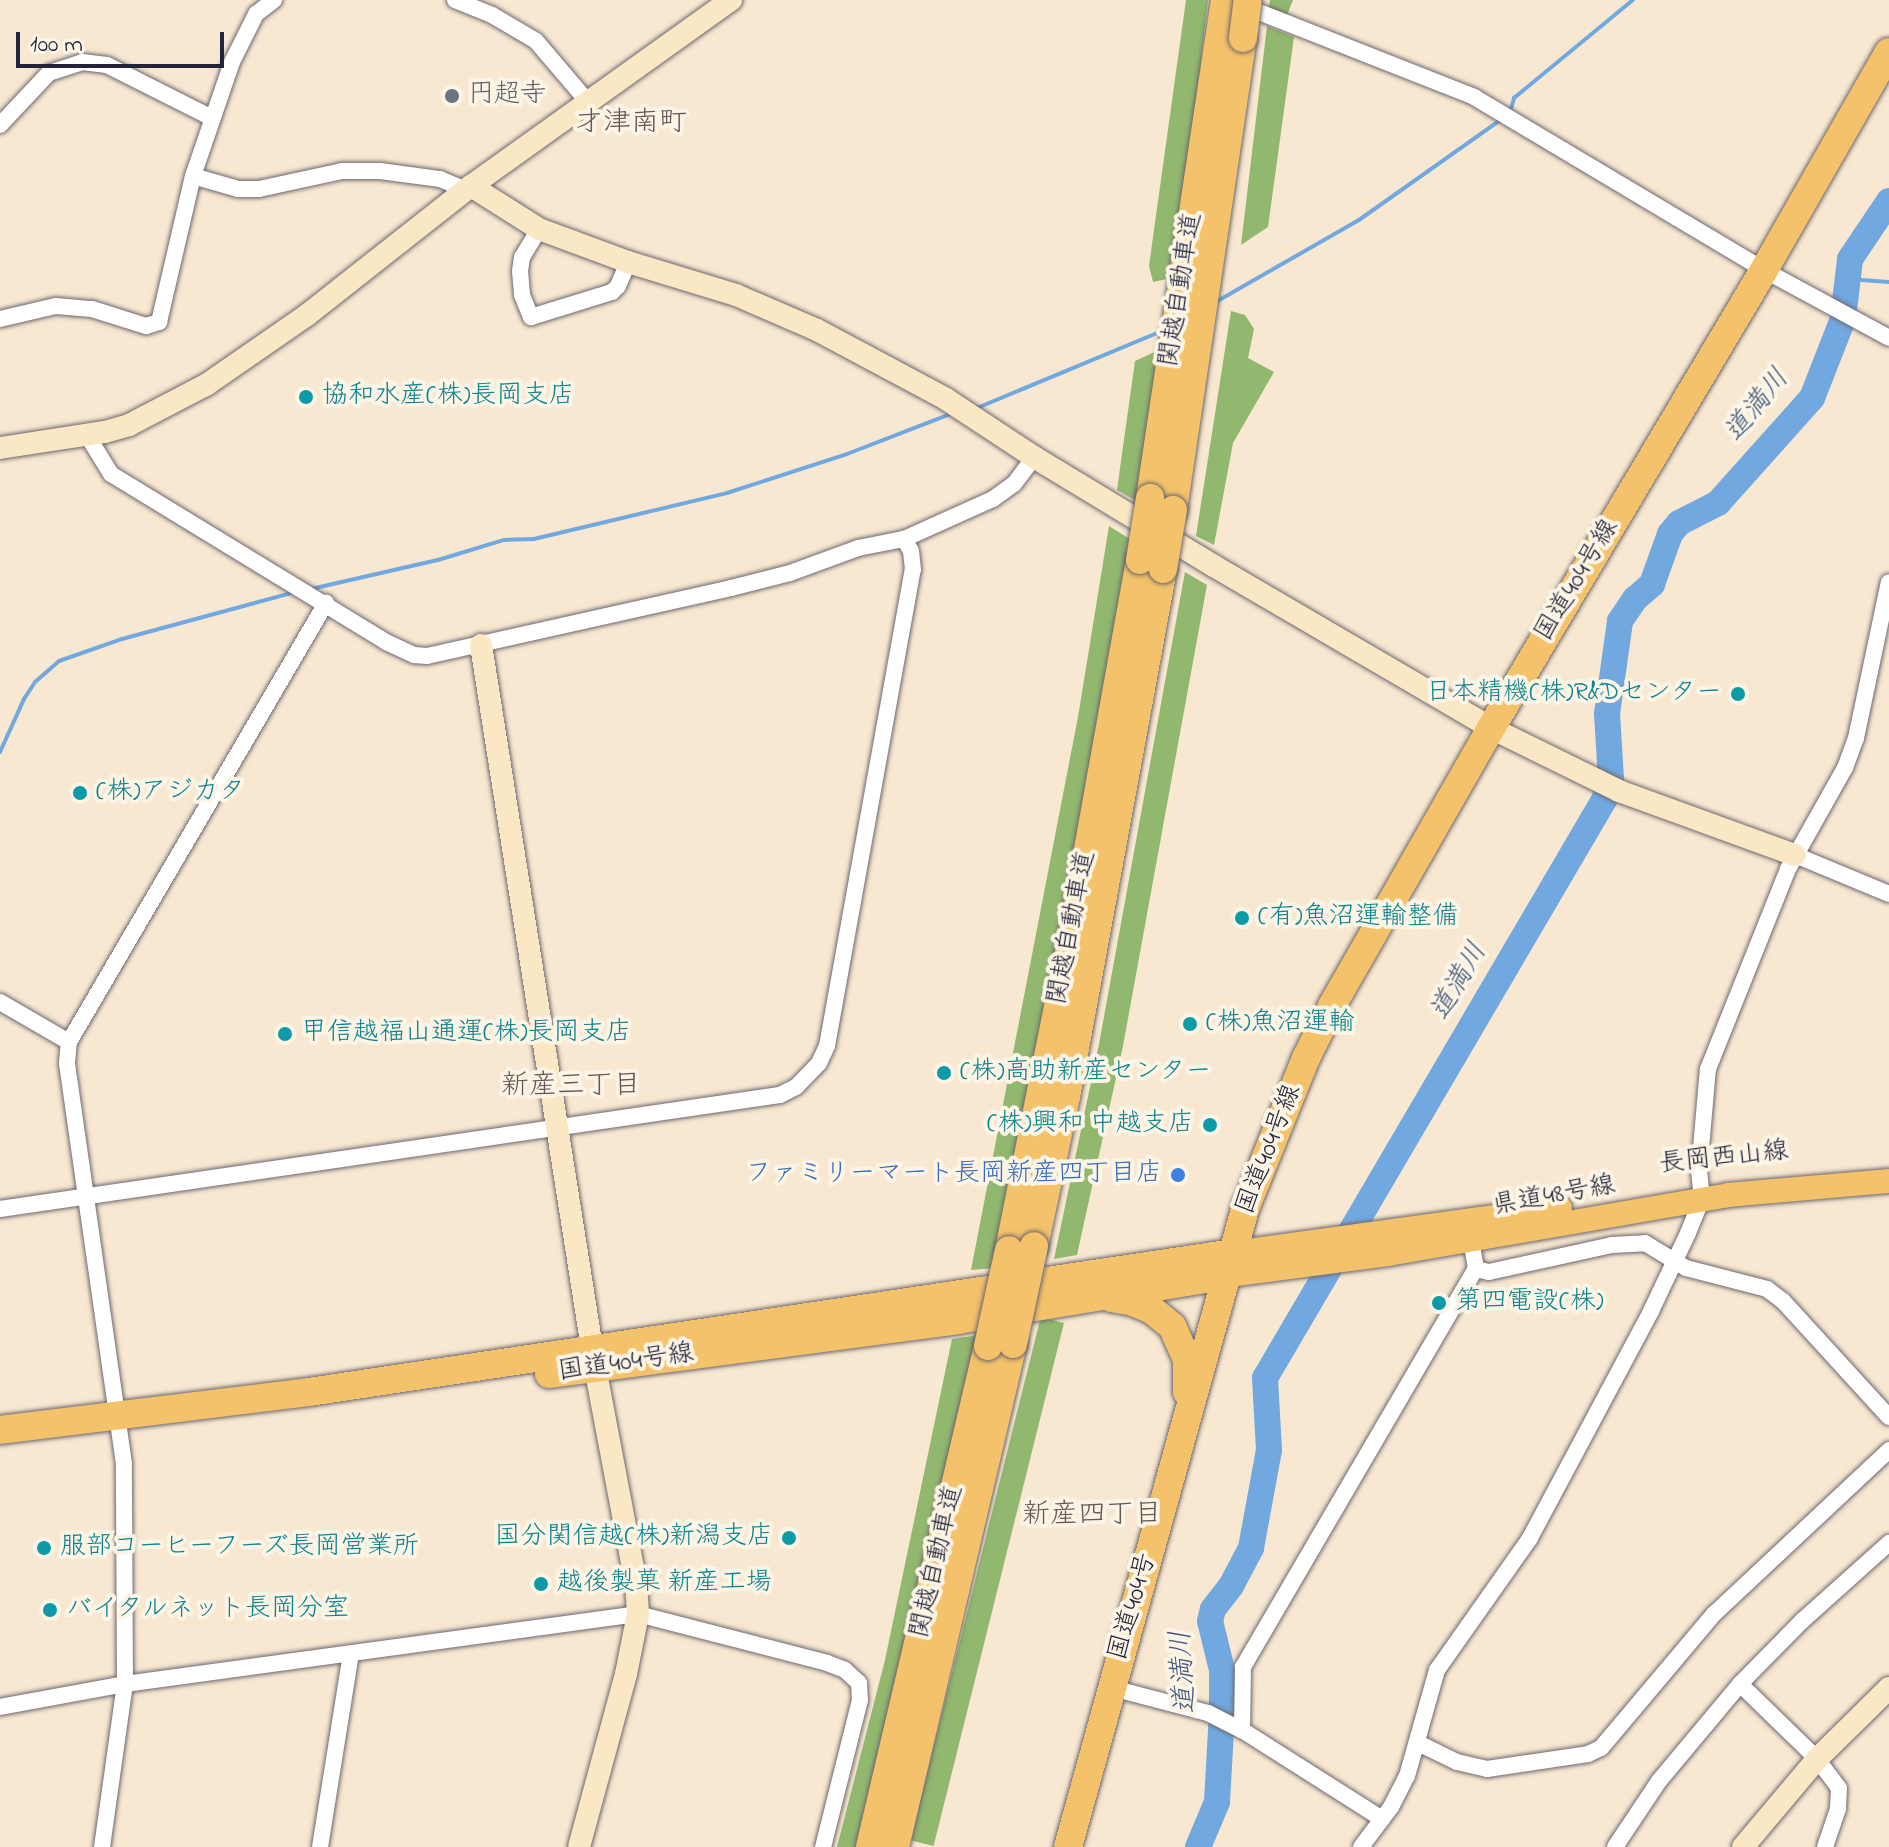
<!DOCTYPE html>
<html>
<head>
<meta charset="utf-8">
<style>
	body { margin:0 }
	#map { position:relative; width:1889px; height:1847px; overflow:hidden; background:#f8e8d1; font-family:"Indie Flower","Klee One",sans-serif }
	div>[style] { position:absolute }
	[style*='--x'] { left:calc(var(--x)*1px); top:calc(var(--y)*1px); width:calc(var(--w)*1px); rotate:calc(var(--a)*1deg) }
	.forest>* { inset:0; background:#91b86e; transform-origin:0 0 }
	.stream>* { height:4px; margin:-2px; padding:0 2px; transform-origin:2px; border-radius:2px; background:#72a8e0 }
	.river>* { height:26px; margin:-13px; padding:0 13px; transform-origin:13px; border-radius:13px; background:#72a8e0 }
	.roads { filter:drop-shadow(0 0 2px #6d6770) drop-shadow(0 0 2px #6d6770) }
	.street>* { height:16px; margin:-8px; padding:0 8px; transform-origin:8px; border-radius:8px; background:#fff }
	.secondary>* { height:22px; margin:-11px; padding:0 11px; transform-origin:11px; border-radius:11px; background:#fae7c3 }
	.primary>* { height:24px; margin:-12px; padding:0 12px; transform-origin:12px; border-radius:12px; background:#f3c26a }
	.highway>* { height:28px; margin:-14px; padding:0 14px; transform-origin:14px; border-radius:14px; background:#f3c26a }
	.bridges { filter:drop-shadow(0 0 2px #6d6770) drop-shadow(0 0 2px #6d6770) }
	.highway-bridge>* { height:28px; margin:-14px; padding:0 14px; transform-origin:14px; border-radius:14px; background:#f3c26a }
	.dots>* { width:22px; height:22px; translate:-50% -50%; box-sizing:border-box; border:4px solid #fcf5e5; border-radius:50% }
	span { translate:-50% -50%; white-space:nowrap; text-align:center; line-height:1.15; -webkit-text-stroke:8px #fcf5e5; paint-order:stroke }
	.worship-label { font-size:26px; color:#5b616d }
	.left { translate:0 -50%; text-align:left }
	.street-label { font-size:26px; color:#22223b }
	.culture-label { font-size:26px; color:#0d838f }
	.right { translate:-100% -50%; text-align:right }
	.shop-label { font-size:26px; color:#366cbe }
	.neighbourhood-label { font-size:28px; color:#665657 }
	.water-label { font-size:28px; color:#42587d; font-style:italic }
	.scale { position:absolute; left:16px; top:32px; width:208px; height:36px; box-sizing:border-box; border:4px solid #22223b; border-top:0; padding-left:10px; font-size:24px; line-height:28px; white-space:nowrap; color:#22223b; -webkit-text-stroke:6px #fcf5e5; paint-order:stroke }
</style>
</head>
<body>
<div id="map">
	<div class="forest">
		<i style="clip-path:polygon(1186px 0,1208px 0,1176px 277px,1153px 282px,1149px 266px)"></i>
		<i style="clip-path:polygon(1270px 0,1293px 0,1287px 15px,1269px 8px)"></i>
		<i style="clip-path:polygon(1267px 26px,1294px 37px,1268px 227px,1241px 245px)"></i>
		<i style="clip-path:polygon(1231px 311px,1245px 315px,1254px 329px,1248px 358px,1274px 372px,1233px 443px,1214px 545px,1196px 536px)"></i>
		<i style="clip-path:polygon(1165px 347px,1140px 503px,1117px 490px,1135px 361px)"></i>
		<i style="clip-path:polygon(1109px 526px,1133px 541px,1101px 723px,994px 1268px,971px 1270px,1078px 717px)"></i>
		<i style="clip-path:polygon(1185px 572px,1207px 585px,1123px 1046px,1077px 1255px,1054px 1259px,1099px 1044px)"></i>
		<i style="left:1064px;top:1323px;width:539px;height:24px;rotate:104deg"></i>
		<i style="clip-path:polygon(979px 1335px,858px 1847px,837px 1847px,885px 1660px,952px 1339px)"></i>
	</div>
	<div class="stream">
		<i style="--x:1510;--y:113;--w:16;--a:-75"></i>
		<i style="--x:1514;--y:98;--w:154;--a:-39.5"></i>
		<i style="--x:1847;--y:279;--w:42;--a:4.1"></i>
		<i style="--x:1214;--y:303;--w:167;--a:-29.8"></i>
		<i style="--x:1359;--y:220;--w:176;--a:-35.3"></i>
		<i style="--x:977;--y:408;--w:203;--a:-22.6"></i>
		<i style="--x:311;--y:589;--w:130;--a:-12.9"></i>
		<i style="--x:438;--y:560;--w:69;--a:-16.9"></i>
		<i style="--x:504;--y:540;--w:30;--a:-2"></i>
		<i style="--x:534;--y:539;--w:198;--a:-13.4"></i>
		<i style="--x:727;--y:493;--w:126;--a:-18"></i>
		<i style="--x:847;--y:454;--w:114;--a:-21.1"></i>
		<i style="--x:0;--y:752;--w:58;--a:-65.6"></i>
		<i style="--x:24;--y:699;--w:20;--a:-57"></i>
		<i style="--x:35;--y:682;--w:32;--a:-41"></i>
		<i style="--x:59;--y:661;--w:67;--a:-19.2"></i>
		<i style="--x:122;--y:639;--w:179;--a:-15.2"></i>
	</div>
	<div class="river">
		<i style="--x:1198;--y:1847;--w:49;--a:-67.1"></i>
		<i style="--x:1217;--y:1802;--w:89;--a:-86.8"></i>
		<i style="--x:1222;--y:1713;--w:43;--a:-90"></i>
		<i style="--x:1222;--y:1670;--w:50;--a:-103.8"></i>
		<i style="--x:1210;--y:1621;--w:12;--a:-76"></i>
		<i style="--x:1213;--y:1609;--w:29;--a:-52"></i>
		<i style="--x:1231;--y:1586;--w:43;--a:-62.2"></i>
		<i style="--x:1251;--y:1548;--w:100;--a:-79.6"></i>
		<i style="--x:1269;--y:1450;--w:72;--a:-93.2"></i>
		<i style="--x:1265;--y:1378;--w:670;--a:-59.61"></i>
		<i style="--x:1604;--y:800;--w:22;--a:-72"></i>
		<i style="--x:1611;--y:779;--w:65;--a:-93.5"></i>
		<i style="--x:1607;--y:714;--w:94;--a:-82"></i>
		<i style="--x:1620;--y:621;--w:27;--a:-56"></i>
		<i style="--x:1635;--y:599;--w:23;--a:-41"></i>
		<i style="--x:1652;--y:584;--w:53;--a:-70.2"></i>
		<i style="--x:1670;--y:534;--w:14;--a:-51"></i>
		<i style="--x:1679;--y:523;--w:44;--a:-27.1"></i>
		<i style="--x:1718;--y:503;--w:141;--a:-48.2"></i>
		<i style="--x:1812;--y:398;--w:85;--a:-68.6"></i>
		<i style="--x:1843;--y:319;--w:60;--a:-83.3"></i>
		<i style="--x:1850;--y:259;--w:70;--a:-56.1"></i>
	</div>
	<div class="roads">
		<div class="street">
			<i style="--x:455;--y:0;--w:40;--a:22"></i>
			<i style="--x:492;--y:15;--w:51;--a:30.6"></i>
			<i style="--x:536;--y:41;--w:80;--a:49.6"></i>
			<i style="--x:1241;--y:5;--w:251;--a:21.5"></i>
			<i style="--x:1474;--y:97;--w:338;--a:30.8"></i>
			<i style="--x:1764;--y:270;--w:142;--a:28.5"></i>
			<i style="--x:0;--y:125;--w:71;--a:-46.7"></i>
			<i style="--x:49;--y:73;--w:35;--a:-18"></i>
			<i style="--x:82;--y:62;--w:25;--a:7"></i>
			<i style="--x:107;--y:65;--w:118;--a:26.8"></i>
			<i style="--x:193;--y:176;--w:47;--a:16.1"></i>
			<i style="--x:238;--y:189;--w:21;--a:0"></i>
			<i style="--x:259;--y:189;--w:85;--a:-12.2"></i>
			<i style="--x:342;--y:171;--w:38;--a:0"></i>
			<i style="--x:380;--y:171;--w:61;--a:7.6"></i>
			<i style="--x:440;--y:179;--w:28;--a:23"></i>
			<i style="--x:539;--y:229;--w:33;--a:121"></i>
			<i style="--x:522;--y:257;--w:14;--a:98"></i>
			<i style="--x:520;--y:271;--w:24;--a:85"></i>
			<i style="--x:522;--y:295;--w:24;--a:68"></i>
			<i style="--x:531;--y:317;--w:85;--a:-17.2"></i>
			<i style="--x:612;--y:292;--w:8;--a:-45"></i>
			<i style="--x:618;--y:286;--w:26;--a:-67"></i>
			<i style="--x:0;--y:319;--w:57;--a:-13.1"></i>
			<i style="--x:56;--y:306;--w:36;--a:5"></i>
			<i style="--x:92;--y:309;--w:57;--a:17.5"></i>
			<i style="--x:146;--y:326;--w:14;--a:-17"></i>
			<i style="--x:159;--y:322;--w:150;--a:-76.9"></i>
			<i style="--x:193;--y:176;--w:120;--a:-71.1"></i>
			<i style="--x:232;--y:62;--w:54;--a:-63.4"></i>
			<i style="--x:256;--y:14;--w:23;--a:-38"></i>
			<i style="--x:87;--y:435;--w:46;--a:58.4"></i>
			<i style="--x:111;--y:474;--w:322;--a:31.4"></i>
			<i style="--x:386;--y:642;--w:31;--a:25"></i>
			<i style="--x:414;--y:655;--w:13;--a:4"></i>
			<i style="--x:427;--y:656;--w:312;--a:-12.6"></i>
			<i style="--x:731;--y:588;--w:61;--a:-14.3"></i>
			<i style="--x:790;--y:573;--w:72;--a:-20.2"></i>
			<i style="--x:858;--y:548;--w:47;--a:-11.1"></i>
			<i style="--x:904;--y:539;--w:98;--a:-24.2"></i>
			<i style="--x:993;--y:499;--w:26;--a:-36"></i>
			<i style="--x:1014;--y:484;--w:34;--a:-53"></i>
			<i style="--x:1795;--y:855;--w:102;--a:22.5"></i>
			<i style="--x:0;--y:1002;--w:80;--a:30.1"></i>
			<i style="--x:0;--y:1209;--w:788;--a:-8.32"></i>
			<i style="--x:780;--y:1095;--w:18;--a:-27"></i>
			<i style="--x:796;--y:1087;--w:33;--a:-46"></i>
			<i style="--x:819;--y:1063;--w:19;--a:-65"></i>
			<i style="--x:827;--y:1046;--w:484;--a:-79.8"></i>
			<i style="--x:913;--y:570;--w:19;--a:-96"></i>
			<i style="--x:911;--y:551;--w:14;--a:-120"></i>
			<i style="--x:1471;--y:1240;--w:29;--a:80"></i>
			<i style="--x:1476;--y:1269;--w:13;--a:13"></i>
			<i style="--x:1489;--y:1272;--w:126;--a:-12.4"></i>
			<i style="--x:1612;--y:1245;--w:33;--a:-3"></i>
			<i style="--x:1645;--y:1243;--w:48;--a:31.4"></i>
			<i style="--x:1686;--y:1268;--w:84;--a:14.5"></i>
			<i style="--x:1767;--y:1289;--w:20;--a:37"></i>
			<i style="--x:1783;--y:1301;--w:157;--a:47.6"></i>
			<i style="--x:1740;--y:1684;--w:107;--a:44.2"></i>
			<i style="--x:1817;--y:1759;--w:36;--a:53"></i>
			<i style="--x:1839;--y:1788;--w:21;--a:93"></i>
			<i style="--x:1838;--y:1809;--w:40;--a:108.9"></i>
			<i style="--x:1112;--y:1688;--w:99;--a:14.6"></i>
			<i style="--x:1208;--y:1713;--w:38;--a:27"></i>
			<i style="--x:1242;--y:1730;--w:166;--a:32.4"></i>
			<i style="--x:0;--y:1707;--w:127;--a:-10.4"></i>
			<i style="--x:125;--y:1684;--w:518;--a:-7.77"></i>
			<i style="--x:638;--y:1614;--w:195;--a:14.5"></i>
			<i style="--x:827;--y:1663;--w:19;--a:21"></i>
			<i style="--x:845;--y:1670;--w:19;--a:43"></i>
			<i style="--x:859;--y:1683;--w:17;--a:87"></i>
			<i style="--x:860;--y:1700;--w:152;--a:104.1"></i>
			<i style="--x:1242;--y:1730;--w:63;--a:-89.1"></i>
			<i style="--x:1243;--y:1667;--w:461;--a:-59.7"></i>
			<i style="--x:1418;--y:1743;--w:43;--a:26"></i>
			<i style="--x:1457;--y:1762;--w:31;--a:13"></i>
			<i style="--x:1487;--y:1769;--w:102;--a:-8.4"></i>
			<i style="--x:1588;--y:1754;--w:14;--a:-25"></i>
			<i style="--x:1601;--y:1748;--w:175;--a:-49.9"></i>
			<i style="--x:1714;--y:1614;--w:240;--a:-43.1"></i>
			<i style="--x:102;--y:1847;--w:165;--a:-82"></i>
			<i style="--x:125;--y:1684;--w:220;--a:-90.3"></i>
			<i style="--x:124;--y:1464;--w:405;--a:-98.1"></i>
			<i style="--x:67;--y:1063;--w:21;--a:-85"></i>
			<i style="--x:69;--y:1042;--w:509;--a:-59.65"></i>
			<i style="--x:320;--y:1847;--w:196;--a:-80.9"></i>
			<i style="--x:1361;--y:1847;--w:50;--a:-53.1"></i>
			<i style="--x:1391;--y:1807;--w:35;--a:-63"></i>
			<i style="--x:1407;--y:1776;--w:110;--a:-74.2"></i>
			<i style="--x:1437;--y:1670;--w:161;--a:-54.8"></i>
			<i style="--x:1530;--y:1538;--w:257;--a:-61.9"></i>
			<i style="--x:1651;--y:1311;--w:86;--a:-64.6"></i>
			<i style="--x:1688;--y:1233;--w:37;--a:-68"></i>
			<i style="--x:1702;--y:1199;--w:28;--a:-96"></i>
			<i style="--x:1699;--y:1171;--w:102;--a:-85"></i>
			<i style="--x:1708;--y:1069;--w:215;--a:-68.2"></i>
			<i style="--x:1788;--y:869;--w:116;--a:-60.6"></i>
			<i style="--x:1845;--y:768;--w:32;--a:-70"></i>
			<i style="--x:1856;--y:738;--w:159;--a:-78.1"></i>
			<i style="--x:1615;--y:1847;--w:79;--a:-56.3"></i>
			<i style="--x:1659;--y:1781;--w:126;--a:-50.1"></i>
			<i style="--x:1740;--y:1684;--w:88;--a:-45.5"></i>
			<i style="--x:1802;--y:1621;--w:117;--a:-41.9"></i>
		</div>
		<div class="secondary">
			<i style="--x:471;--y:186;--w:80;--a:32.3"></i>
			<i style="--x:539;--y:229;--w:95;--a:20.3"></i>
			<i style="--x:628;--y:262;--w:113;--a:17"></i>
			<i style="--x:736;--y:295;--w:88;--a:23.4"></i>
			<i style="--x:817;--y:330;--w:146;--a:28.1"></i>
			<i style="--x:946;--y:399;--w:105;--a:33.4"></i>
			<i style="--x:1034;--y:457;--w:210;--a:31.2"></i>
			<i style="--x:1214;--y:566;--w:321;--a:30.3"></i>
			<i style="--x:1491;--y:728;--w:143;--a:26.2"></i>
			<i style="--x:1619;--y:791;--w:187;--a:20"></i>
			<i style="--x:0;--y:448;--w:106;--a:-8.7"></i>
			<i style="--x:105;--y:432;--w:25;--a:-16"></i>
			<i style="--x:129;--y:425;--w:87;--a:-27.5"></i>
			<i style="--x:206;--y:385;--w:123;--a:-34.7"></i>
			<i style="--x:307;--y:315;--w:209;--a:-38.2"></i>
			<i style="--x:471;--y:186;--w:320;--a:-35.6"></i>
			<i style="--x:481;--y:645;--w:731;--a:81.03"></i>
			<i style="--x:595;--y:1367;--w:221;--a:79.3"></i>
			<i style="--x:636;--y:1584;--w:30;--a:86"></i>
			<i style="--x:638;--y:1614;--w:61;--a:101.3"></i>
			<i style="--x:626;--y:1674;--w:179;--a:105.2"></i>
			<i style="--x:1743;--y:1847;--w:115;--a:-49.9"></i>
			<i style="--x:1817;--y:1759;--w:101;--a:-44.6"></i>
		</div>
		<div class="primary">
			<i style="--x:1234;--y:1253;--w:329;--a:-7.9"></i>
			<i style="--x:1229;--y:1275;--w:160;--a:-7.5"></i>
			<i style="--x:1388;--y:1254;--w:345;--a:-9.8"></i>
			<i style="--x:1728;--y:1195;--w:162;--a:-5"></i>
		</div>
		<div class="highway">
			<i style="--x:1150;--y:498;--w:504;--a:-81.44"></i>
			<i style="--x:1173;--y:510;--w:477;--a:-81.6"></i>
			<i style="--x:1034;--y:1246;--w:152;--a:-77.9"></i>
			<i style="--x:1066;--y:1097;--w:537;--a:-79.59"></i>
			<i style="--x:1009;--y:1250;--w:329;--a:-78.6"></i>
			<i style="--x:1074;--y:927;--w:373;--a:-79.8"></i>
			<i style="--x:1111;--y:1298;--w:22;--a:10"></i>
			<i style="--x:1133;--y:1302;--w:21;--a:23"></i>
			<i style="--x:1152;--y:1310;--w:26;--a:39"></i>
			<i style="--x:1172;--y:1326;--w:36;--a:66"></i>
			<i style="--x:1187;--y:1359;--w:33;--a:90"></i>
			<i style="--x:549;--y:1374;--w:413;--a:-7.5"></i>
			<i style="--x:958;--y:1320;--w:275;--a:-9.4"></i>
			<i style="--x:0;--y:1430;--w:311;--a:-7"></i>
			<i style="--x:309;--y:1392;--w:935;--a:-8.55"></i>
			<i style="--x:870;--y:1847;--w:515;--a:-76.75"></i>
			<i style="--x:895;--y:1847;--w:517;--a:-76.8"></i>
			<i style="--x:1068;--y:1847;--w:662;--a:-74.49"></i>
			<i style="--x:1245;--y:1209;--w:163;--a:-68"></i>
			<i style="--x:1306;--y:1058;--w:60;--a:-63.4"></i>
			<i style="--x:1333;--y:1004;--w:318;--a:-60.2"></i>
			<i style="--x:1491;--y:728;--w:533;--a:-59.2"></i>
			<i style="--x:1764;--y:270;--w:251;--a:-60.2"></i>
		</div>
	</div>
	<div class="bridges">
		<div class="highway-bridge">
			<i style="--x:1243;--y:38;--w:38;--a:-83"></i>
			<i style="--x:1140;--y:560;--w:63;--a:-80.8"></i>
			<i style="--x:1163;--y:569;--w:60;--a:-80.4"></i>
			<i style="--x:1013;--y:1344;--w:100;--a:-77.9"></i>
			<i style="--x:988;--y:1346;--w:98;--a:-77.7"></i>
		</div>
	</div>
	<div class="dots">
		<i style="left:452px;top:96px;background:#6b7280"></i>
		<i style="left:306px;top:397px;background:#0f9aa8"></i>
		<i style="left:1738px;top:694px;background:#0f9aa8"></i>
		<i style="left:80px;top:793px;background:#0f9aa8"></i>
		<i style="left:1242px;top:918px;background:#0f9aa8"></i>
		<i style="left:1190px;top:1024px;background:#0f9aa8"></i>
		<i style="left:285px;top:1034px;background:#0f9aa8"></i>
		<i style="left:944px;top:1073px;background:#0f9aa8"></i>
		<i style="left:1210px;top:1125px;background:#0f9aa8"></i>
		<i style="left:1178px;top:1175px;background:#3f7fe0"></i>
		<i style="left:1439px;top:1303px;background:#0f9aa8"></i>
		<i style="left:789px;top:1538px;background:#0f9aa8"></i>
		<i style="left:44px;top:1548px;background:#0f9aa8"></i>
		<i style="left:541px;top:1584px;background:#0f9aa8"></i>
		<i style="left:50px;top:1610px;background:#0f9aa8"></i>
	</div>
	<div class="worship-label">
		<span class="left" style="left:468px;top:96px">円超寺</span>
	</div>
	<div class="street-label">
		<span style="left:1182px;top:290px;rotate:-81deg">関越自動車道</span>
		<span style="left:1578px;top:581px;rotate:-59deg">国道404号線</span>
		<span style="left:1073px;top:928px;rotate:-79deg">関越自動車道</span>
		<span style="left:1270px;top:1150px;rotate:-69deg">国道404号線</span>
		<span style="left:1724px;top:1159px;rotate:-6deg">長岡西山線</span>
		<span style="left:1554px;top:1197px;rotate:-10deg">県道48号線</span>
		<span style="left:626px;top:1364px;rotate:-8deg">国道404号線</span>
		<span style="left:938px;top:1562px;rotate:-77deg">関越自動車道</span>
		<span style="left:1134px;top:1607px;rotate:-74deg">国道404号</span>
	</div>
	<div class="culture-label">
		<span class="left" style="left:322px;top:397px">協和水産(株)長岡支店</span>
		<span class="right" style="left:1722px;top:694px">日本精機(株)R&amp;Dセンター</span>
		<span class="left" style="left:96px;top:793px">(株)アジカタ</span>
		<span class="left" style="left:1258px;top:918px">(有)魚沼運輸整備</span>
		<span class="left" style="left:1206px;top:1024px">(株)魚沼運輸</span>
		<span class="left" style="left:301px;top:1034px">甲信越福山通運(株)長岡支店</span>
		<span class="left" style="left:960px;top:1073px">(株)高助新産センター</span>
		<span class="right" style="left:1194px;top:1125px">(株)興和 中越支店</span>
		<span class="left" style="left:1455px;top:1303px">第四電設(株)</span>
		<span class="right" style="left:773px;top:1538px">国分関信越(株)新潟支店</span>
		<span class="left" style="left:60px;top:1548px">服部コーヒーフーズ長岡営業所</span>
		<span class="left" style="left:557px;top:1584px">越後製菓 新産工場</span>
		<span class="left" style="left:66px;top:1610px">バイタルネット長岡分室</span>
	</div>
	<div class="shop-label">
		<span class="right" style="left:1162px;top:1175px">ファミリーマート長岡新産四丁目店</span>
	</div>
	<div class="neighbourhood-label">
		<span style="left:631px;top:124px">才津南町</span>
		<span style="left:571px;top:1087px">新産三丁目</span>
		<span style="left:1092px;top:1516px">新産四丁目</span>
	</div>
	<div class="water-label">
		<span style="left:1758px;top:406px;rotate:-51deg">道満川</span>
		<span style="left:1460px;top:982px;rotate:-60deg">道満川</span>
		<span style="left:1185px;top:1672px;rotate:-94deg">道満川</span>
	</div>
	<div class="scale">100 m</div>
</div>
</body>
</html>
